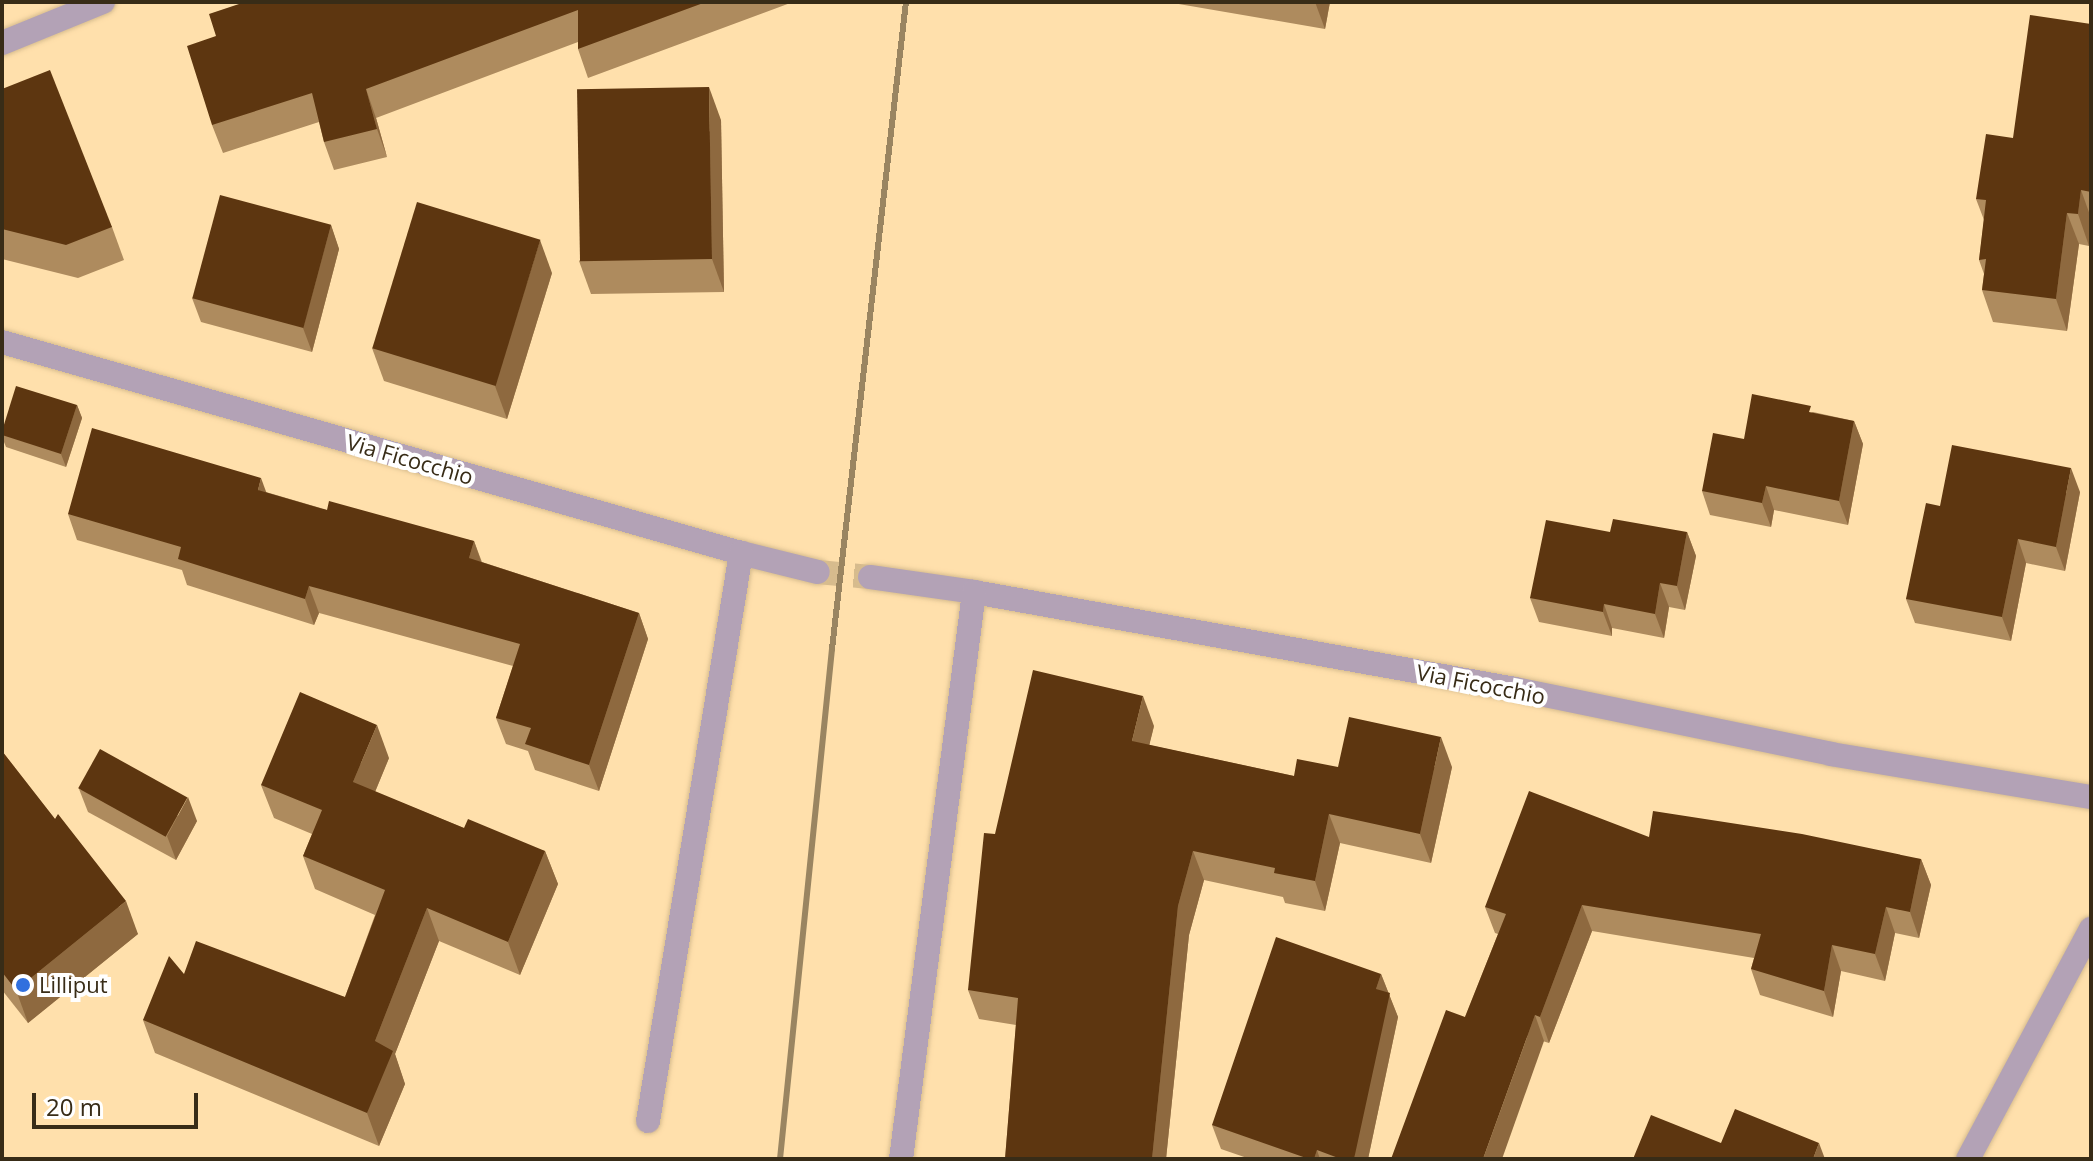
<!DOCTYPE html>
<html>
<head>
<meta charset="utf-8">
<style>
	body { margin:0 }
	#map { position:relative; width:2093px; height:1161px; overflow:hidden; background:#ffe0ac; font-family:"Open Sans",sans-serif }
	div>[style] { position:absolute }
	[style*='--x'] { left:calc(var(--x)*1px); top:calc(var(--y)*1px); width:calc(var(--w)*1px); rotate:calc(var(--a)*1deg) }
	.minor-tunnel>* { height:24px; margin-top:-12px; transform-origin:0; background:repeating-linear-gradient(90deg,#d7bc8e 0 24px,transparent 0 36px) }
	.roads { filter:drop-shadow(0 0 2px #d7bc8e) drop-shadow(0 0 2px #d7bc8e) }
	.minor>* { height:24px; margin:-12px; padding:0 12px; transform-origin:12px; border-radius:12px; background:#b3a2b6 }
	.rail>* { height:6px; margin:-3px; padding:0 3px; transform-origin:3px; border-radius:3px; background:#9a8561 }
	.wall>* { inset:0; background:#ae8b5e }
	.shaded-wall>* { inset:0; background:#8e693f }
	.building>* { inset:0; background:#5d3610; transform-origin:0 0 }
	.dots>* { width:22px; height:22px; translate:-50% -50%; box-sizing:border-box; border:4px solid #fff; border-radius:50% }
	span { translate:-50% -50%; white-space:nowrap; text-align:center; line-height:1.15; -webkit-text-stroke:8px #fff; paint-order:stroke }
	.street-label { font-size:22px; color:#382c17 }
	.poi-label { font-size:22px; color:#382c17 }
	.left { translate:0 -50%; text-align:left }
	.frame { position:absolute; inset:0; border:4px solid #382c17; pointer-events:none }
	.scale { position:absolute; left:32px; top:1093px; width:166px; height:36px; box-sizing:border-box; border:4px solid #382c17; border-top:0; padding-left:10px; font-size:24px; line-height:28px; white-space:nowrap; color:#382c17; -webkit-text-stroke:6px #fff; paint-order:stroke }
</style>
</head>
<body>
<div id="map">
	<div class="minor-tunnel">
		<i style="--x:818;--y:572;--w:52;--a:5.5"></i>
	</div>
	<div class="roads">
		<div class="minor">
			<i style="--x:2;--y:43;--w:109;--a:-22.1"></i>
			<i style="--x:2;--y:342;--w:769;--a:15.94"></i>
			<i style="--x:741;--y:553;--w:79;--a:13.9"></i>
			<i style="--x:870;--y:577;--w:105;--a:8.2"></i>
			<i style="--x:974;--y:592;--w:550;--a:10.16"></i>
			<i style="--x:1515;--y:689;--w:323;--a:11.6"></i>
			<i style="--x:1831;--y:754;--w:264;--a:9.4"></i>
			<i style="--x:648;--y:1121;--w:576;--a:-80.7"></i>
			<i style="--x:901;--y:1159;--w:572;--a:-82.66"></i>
			<i style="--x:1968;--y:1159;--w:261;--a:-61.9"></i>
		</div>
	</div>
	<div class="rail">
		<i style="--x:780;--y:1159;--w:513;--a:-84.18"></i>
		<i style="--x:832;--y:649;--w:651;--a:-83.48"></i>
	</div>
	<div class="wall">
		<i style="clip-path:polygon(245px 2px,793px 2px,588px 78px,578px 49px,578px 42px,376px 118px,387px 157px,334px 170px,324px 142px,319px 122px,223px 153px,212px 125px,216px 36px)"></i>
		<i style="clip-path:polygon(1167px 2px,1330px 2px,1325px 29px)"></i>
		<i style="clip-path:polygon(2091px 24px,2091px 232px,2089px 246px,2079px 244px,2067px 331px,1993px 322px,1982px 290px,1984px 274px,1979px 260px,1984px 220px,1976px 199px,2013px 138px)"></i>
		<i style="clip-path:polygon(2px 89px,112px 227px,124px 260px,78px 278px,2px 259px)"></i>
		<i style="clip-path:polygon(721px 120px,724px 292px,591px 294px,579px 261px)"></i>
		<i style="clip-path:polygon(331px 225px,339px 249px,312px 352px,201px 322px,192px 298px)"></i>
		<i style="clip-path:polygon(552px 273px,507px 419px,384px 381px,372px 348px)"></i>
		<i style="clip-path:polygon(77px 405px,82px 418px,66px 467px,6px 447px,2px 437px,2px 431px)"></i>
		<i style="clip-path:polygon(1813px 412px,1854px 421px,1863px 444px,1848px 525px,1774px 510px,1771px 527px,1710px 515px,1702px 491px,1744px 439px)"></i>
		<i style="clip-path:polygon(266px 492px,327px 510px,474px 541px,482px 562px,639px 613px,648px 639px,599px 791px,535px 770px,528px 751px,506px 744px,496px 718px,513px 666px,319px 613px,314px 625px,187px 585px,182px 570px,77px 540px,68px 514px)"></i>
		<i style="clip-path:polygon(2080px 492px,2065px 571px,2026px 563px,2011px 641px,1915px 623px,1906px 599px,1940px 506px)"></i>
		<i style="clip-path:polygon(1610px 532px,1687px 532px,1696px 556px,1685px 610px,1669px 607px,1664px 638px,1612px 628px,1612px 636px,1539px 622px,1530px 598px)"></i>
		<i style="clip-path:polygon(1154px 726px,1149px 745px,1294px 776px,1338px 767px,1452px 767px,1431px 863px,1340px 843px,1325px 911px,1285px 903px,1283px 897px,1204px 880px,1189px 935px,1166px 1159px,1005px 1159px,1016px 1025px,979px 1019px,968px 990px)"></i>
		<i style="clip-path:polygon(2px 751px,55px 819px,138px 934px,28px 1023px,2px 990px)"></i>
		<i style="clip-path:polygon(389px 758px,375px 792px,464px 828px,545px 851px,558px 884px,520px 975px,439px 941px,395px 1054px,405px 1084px,379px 1146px,155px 1053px,143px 1020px,184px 974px,345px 997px,375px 915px,315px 889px,303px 856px,312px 834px,274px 818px,261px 785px)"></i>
		<i style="clip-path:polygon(79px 789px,197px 821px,176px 860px,88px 812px)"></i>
		<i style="clip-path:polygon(1649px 837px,1921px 859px,1931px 885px,1919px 938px,1895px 933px,1885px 981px,1841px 971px,1833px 1017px,1760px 995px,1751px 969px,1754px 958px,1592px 931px,1549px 1043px,1465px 1017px,1498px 934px,1495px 933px,1485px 907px)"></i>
		<i style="clip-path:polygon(1381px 974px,1398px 1017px,1368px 1159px,1250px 1159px,1221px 1149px,1212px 1125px)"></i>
	</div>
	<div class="shaded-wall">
		<i style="clip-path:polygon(1315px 2px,1330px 2px,1325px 29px)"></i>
		<i style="clip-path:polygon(709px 87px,721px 120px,724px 292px,712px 259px)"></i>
		<i style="clip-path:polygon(366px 89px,376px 118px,387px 157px,377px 129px)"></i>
		<i style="clip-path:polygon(2081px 190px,2091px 218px,2089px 246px,2078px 214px)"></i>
		<i style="clip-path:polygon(2067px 213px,2079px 244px,2067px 331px,2056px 299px)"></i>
		<i style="clip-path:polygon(331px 225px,339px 249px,312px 352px,303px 328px)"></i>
		<i style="clip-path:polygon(540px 240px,552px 273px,507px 419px,495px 386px)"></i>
		<i style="clip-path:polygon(77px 405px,82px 418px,66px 467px,61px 454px)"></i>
		<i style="clip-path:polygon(1854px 421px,1863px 444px,1848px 525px,1839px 501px)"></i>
		<i style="clip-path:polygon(2071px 468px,2080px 492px,2065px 571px,2056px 547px)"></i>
		<i style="clip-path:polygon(261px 478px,271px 505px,258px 490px)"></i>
		<i style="clip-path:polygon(1766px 486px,1774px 510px,1771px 527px,1762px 503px)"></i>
		<i style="clip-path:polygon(1687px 532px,1696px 556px,1685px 610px,1677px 586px)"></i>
		<i style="clip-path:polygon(2018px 539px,2026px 563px,2011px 641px,2002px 617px)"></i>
		<i style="clip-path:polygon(474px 541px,483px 567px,469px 558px)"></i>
		<i style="clip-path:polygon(1660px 583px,1669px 607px,1664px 638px,1655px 614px)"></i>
		<i style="clip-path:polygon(309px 586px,319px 613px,314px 625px,305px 599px)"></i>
		<i style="clip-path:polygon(1604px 604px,1612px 628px,1612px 636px,1603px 612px)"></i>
		<i style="clip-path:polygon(639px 613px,648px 639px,599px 791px,589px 765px)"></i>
		<i style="clip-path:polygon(1143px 696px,1154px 726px,1143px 771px,1132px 741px)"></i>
		<i style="clip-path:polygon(377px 725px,389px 758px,365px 816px,353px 782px)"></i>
		<i style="clip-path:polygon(1441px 737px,1452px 767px,1431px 863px,1420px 834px)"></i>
		<i style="clip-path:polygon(188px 797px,197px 821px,176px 860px,167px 836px)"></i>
		<i style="clip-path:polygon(1329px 814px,1340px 843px,1325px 911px,1315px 881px)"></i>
		<i style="clip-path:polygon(545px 851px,558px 884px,520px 975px,508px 942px)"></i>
		<i style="clip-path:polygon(1193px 851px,1204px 880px,1189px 935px,1166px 1159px,1152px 1159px,1178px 906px)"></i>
		<i style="clip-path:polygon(1921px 859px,1931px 885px,1919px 938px,1910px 912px)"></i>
		<i style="clip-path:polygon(126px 901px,138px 934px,28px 1023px,16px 990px)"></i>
		<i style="clip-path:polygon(1582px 905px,1592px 931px,1549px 1043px,1540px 1017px)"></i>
		<i style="clip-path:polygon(1886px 907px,1895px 933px,1885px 981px,1875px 954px)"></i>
		<i style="clip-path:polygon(427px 908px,439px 941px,395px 1054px,405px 1084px,379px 1146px,367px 1113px,375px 1041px)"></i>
		<i style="clip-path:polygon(1832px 945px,1841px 971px,1833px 1017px,1824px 991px)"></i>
		<i style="clip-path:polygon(1381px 974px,1398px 1017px,1368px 1159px,1354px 1159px,1376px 989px)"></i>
		<i style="clip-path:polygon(1535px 1015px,1544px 1041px,1502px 1159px,1483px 1159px)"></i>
		<i style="clip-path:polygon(1819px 1143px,1825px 1159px,1813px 1159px)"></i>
		<i style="clip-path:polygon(1317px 1150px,1320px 1159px,1314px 1159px)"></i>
	</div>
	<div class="building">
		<i style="clip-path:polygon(245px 2px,706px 2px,578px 49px,578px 10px,366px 89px,377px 129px,324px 142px,312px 93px,212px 125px,187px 46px,216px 36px,209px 14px)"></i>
		<i style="clip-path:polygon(2030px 15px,2091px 24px,2091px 192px,2081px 190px,2078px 214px,2067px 213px,2056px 299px,1982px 290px,1986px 259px,1979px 260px,1986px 200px,1976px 199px,1986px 134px,2013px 138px)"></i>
		<i style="clip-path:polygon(50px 70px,112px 227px,66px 245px,2px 229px,2px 89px)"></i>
		<i style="left:709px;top:87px;width:172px;height:132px;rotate:89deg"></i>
		<i style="left:220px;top:195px;width:115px;height:107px;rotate:15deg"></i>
		<i style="left:417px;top:202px;width:129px;height:153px;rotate:17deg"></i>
		<i style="clip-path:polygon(16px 386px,77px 405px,61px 454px,2px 435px,2px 431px)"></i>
		<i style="clip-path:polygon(1752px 394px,1811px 406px,1809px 412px,1854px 421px,1839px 501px,1766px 486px,1762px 503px,1702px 491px,1713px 433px,1744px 439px)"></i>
		<i style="clip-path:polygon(92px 428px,261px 478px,258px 490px,327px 510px,329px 501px,474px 541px,469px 558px,639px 613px,589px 765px,525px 744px,531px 728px,496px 718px,520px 644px,309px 586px,305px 599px,178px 559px,181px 547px,68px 514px)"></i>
		<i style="clip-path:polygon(1952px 445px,2071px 468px,2056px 547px,2018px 539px,2002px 617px,1906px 599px,1926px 503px,1940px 506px)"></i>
		<i style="clip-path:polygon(1613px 519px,1687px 532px,1677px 586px,1660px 583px,1655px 614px,1604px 604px,1603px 612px,1530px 598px,1546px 520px,1610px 532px)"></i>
		<i style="clip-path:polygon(1033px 670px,1143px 696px,1132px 741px,1294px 776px,1297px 759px,1338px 767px,1349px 717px,1441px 737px,1420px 834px,1329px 814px,1315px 881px,1274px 873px,1275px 868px,1193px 851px,1178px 906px,1152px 1159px,1005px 1159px,1018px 998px,968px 990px,984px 833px,995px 834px)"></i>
		<i style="clip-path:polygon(300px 692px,377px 725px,353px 782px,464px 828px,468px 819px,545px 851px,508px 942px,427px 908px,375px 1041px,393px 1051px,367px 1113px,143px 1020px,169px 956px,184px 974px,196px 941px,345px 997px,385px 890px,303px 856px,322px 810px,261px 785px)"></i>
		<i style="left:100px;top:749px;width:100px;height:45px;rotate:29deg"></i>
		<i style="clip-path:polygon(2px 751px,55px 819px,58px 814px,126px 901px,16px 990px,2px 972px)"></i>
		<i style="clip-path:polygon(1529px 791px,1649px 837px,1653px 811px,1802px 834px,1921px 859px,1910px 912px,1886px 907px,1875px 954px,1832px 945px,1824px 991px,1751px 969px,1761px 934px,1582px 905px,1540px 1017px,1535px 1015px,1483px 1159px,1391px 1159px,1446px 1010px,1465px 1017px,1506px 914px,1485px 907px)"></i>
		<i style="clip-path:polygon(1276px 937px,1381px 974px,1376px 989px,1390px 993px,1354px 1159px,1341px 1159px,1317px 1150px,1314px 1159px,1309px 1159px,1212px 1125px)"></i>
		<i style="clip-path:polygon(1735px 1109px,1819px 1143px,1813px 1159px,1633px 1159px,1651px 1115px,1721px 1143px)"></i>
	</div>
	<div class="dots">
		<i style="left:23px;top:985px;background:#3170de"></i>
	</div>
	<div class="street-label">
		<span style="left:410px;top:459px;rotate:16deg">Via Ficocchio</span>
		<span style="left:1481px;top:684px;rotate:11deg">Via Ficocchio</span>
	</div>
	<div class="poi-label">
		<span class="left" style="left:39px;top:985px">Lilliput</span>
	</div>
	<div class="frame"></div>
	<div class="scale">20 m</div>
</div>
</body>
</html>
